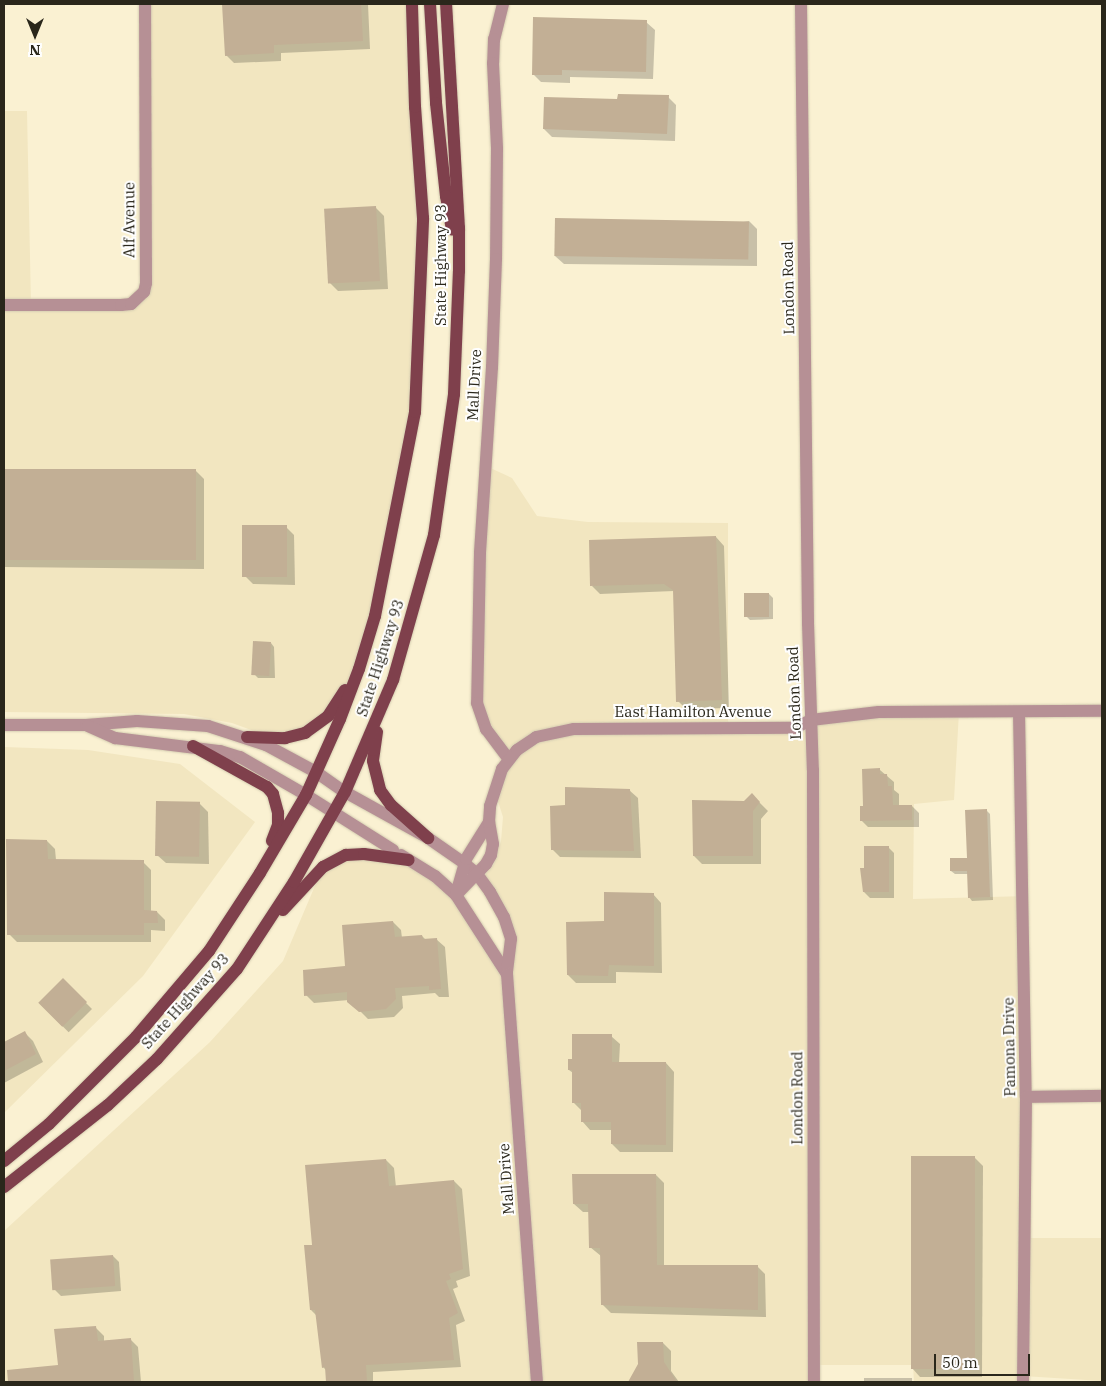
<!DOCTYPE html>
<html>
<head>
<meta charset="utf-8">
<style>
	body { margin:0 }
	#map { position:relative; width:1106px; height:1386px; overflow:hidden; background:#faf1d2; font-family:"IBM Plex Serif",serif }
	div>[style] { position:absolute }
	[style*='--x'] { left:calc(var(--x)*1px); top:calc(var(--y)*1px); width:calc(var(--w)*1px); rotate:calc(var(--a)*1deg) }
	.built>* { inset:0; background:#f2e6c0 }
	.shadow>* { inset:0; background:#0003; transform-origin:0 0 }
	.building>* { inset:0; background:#c2af95; transform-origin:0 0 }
	.roads { filter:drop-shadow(0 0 1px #d5cdb1) drop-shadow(0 0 1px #d5cdb1) }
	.minor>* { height:12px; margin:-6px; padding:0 6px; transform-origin:6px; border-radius:6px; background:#b69095 }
	.tertiary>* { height:12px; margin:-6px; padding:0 6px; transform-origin:6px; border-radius:6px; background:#b69095 }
	.primary>* { height:12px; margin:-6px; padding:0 6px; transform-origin:6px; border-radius:6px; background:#7f404c }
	span { translate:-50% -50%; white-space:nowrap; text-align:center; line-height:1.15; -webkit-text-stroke:4px #fefefe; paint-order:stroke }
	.street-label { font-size:15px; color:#2a271b }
	.frame { position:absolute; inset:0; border:5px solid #2a271b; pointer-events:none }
	.north { position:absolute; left:10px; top:10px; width:50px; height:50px; -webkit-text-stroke:4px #fefefe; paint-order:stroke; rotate:180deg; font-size:14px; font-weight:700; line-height:20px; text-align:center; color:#2a271b }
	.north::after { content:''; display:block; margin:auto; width:18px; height:22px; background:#2a271b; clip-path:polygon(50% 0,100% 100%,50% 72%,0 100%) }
	.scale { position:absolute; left:934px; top:1354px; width:96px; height:22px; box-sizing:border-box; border:2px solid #2a271b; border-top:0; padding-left:6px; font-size:15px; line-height:18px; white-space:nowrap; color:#2a271b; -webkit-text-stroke:4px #fefefe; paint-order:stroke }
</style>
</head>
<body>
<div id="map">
	<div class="built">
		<i style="clip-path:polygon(145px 4px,412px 4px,423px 218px,415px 413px,359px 669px,321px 723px,273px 738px,232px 723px,184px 714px,4px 712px,4px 111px,27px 111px,31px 305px,121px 305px,144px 292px)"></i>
		<i style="clip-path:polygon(486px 466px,512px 478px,537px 516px,588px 522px,728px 523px,728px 728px,959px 712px,954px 800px,914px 804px,913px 899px,1023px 896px,1024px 1238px,1102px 1238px,1102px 1381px,1023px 1376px,1023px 1382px,914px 1382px,913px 1365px,814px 1365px,814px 1382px,4px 1382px,4px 1231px,210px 1042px,283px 961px,323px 867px,335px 859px,380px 856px,435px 876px,507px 973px,511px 950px,482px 879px,494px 864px,501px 841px,503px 817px,494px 789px,509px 759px,480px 716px)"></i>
		<i style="clip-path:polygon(4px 747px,88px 750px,180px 764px,255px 822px,143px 976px,4px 1113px)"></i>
	</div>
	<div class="shadow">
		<i style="clip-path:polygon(223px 4px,368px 4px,370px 49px,281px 53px,281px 61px,234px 63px,226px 55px)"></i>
		<i style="clip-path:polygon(646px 22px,655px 30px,653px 79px,570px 77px,570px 83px,541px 82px,533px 74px)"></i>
		<i style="clip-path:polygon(668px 97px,676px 105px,675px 141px,552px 137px,544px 129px,619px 100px)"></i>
		<i style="clip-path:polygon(376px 208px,384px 216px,388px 289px,338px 291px,330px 283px)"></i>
		<i style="clip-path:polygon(749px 221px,757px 229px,757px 266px,564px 264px,555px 256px)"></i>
		<i style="clip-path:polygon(4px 470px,196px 471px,204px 479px,204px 569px,4px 567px)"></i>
		<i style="clip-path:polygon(286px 527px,294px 535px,295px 585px,253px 584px,245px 576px)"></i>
		<i style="clip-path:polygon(716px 537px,724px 546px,729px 708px,686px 709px,678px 701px,674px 591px,600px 594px,592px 586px)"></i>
		<i style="clip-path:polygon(769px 594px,773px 598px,773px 619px,750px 620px,746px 616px)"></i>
		<i style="clip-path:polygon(271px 643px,274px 647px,275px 678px,258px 678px,254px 674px)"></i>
		<i style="clip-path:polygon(880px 770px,894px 782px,894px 790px,899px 794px,899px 806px,912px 806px,919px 813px,919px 827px,868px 827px,861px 820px)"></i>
		<i style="clip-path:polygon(629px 790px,638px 798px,641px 858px,560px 857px,552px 849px,566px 806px)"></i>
		<i style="clip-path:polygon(752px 795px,768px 811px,761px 819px,761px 864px,702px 864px,694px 856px)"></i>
		<i style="clip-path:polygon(199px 803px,208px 812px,209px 864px,166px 863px,157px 855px)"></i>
		<i style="clip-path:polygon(986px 810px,990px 814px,993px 900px,972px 901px,969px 897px,969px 874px,955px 874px,951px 871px,968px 859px)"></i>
		<i style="clip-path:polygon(47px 841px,55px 849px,56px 860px,143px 862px,151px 870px,151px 912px,157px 912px,165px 920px,165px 931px,151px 930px,151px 942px,17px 942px,9px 934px)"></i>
		<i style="clip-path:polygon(888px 847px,894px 853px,894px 898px,870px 898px,864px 892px,865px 869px)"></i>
		<i style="clip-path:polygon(653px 894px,661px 903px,662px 973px,616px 972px,616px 983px,576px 983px,568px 975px,605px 922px)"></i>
		<i style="clip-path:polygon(393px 922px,401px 930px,402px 938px,422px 936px,426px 940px,436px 939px,445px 947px,449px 997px,439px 997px,435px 993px,402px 996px,403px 1008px,394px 1017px,368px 1019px,349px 1000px,314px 1003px,306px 995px,347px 967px)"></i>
		<i style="left:63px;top:980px;width:41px;height:33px;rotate:45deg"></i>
		<i style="clip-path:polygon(25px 1033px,33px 1041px,43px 1062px,4px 1083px,4px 1044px)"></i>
		<i style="clip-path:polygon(611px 1036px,620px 1044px,619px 1063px,666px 1063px,674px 1072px,673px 1152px,620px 1152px,612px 1144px,612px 1130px,590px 1130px,582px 1121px,582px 1111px,573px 1102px,573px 1073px,569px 1070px,573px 1060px)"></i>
		<i style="clip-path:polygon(975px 1158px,983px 1166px,982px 1377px,920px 1377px,912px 1368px)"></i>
		<i style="clip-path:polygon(386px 1160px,394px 1168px,396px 1187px,454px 1181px,462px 1189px,470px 1276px,456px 1281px,458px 1287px,453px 1289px,465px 1321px,456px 1325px,461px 1367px,373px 1372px,373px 1382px,327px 1382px,326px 1370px,323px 1367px,317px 1316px,311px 1310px,314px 1246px)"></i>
		<i style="clip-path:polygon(656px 1175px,664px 1183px,664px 1266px,757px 1266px,765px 1274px,766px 1317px,611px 1313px,602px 1304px,601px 1256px,590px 1247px,590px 1212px,583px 1212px,574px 1204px)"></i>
		<i style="clip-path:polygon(113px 1256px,119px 1262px,121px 1291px,61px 1296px,55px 1290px)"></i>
		<i style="clip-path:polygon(96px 1328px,104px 1336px,104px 1341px,130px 1339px,138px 1347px,141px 1382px,10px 1382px,9px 1372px,59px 1366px)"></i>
		<i style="clip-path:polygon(663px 1343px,671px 1351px,671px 1371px,679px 1382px,629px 1382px,639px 1364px)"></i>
		<i style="left:864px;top:1378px;width:48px;height:4px"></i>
	</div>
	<div class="building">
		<i style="clip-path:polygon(222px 4px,361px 4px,363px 41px,274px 45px,274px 53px,225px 56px)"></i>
		<i style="clip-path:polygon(533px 17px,647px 20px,646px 72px,562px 70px,562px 75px,532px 75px)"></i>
		<i style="clip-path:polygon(618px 94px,669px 95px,667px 134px,543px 129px,544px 97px,617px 99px)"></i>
		<i style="left:376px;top:206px;width:75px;height:52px;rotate:87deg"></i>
		<i style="left:555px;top:218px;width:194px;height:38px;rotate:1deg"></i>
		<i style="left:4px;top:469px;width:192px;height:91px"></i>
		<i style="left:287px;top:525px;width:52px;height:45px;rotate:90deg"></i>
		<i style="clip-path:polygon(716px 536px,722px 700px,676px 702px,673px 590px,664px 584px,590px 586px,589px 540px)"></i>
		<i style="left:744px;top:593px;width:25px;height:24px"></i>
		<i style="left:253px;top:641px;width:18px;height:34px;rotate:3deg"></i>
		<i style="clip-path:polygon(880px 768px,880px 774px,887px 774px,888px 786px,892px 786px,893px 805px,912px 805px,912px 820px,860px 821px,860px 806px,863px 806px,862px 769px)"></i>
		<i style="clip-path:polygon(565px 787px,630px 789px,634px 851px,551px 850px,550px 806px,565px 805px)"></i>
		<i style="clip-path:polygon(752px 793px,760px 802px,753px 811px,753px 856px,693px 856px,692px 800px,744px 801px)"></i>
		<i style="left:156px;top:801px;width:44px;height:55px;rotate:1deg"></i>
		<i style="clip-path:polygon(987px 809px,990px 897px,968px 898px,967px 871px,950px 871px,950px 858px,967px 858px,965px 810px)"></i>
		<i style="clip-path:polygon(6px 839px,47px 840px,48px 859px,144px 860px,144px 910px,157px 911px,158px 923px,144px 923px,144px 935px,7px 935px)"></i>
		<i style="clip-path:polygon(864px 846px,889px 846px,889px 892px,863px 892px,860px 868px,864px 868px)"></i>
		<i style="clip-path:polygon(604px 892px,654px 893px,654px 966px,609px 965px,608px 976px,567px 975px,566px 922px,604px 921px)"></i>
		<i style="clip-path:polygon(393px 921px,395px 937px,422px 935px,423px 939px,437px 938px,441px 989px,429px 990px,429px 986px,395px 988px,396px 999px,386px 1009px,359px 1012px,347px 1002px,347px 992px,304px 996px,303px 970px,345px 966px,342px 925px)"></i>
		<i style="left:63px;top:978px;width:34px;height:35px;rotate:45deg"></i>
		<i style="clip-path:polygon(25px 1031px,36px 1054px,4px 1071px,4px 1042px)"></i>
		<i style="clip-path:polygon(572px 1034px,612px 1034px,612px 1062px,666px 1062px,666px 1145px,611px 1144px,611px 1122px,581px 1122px,581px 1103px,572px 1103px,572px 1070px,568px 1070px,568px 1059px,572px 1059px)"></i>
		<i style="left:975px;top:1156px;width:213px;height:64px;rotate:90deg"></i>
		<i style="clip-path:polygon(386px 1159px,389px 1186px,454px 1180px,463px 1269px,449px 1274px,451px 1279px,446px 1281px,458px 1313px,449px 1318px,454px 1360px,366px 1365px,367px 1382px,326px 1382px,325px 1367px,322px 1368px,315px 1310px,310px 1310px,304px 1245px,312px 1245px,305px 1165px)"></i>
		<i style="clip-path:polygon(572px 1174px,656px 1174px,657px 1265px,758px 1265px,758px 1310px,601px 1305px,600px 1248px,589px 1248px,588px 1204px,573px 1204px)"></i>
		<i style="left:113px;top:1255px;width:31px;height:63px;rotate:86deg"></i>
		<i style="clip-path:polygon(96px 1326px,98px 1341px,131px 1338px,134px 1382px,8px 1382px,7px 1370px,58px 1365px,54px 1329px)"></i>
		<i style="clip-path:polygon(637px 1342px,663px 1342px,664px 1362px,677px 1382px,628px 1382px,638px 1364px)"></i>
	</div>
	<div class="roads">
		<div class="minor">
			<i style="--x:503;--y:4;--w:36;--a:104"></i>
			<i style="--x:494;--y:39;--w:24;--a:92"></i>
			<i style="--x:493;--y:63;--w:86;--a:87.3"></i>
			<i style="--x:497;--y:149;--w:110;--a:90.5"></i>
			<i style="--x:496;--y:259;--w:108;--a:92.1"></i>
			<i style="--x:492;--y:367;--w:186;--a:93.7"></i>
			<i style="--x:480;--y:553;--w:150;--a:91.1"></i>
			<i style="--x:477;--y:703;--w:28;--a:71"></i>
			<i style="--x:486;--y:729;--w:38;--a:53"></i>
			<i style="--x:4;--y:305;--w:117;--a:0"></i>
			<i style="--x:121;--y:305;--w:10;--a:-6"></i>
			<i style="--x:131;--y:304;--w:18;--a:-43"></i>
			<i style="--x:144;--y:292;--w:9;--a:-77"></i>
			<i style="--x:146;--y:283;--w:279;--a:-90.2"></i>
			<i style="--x:1019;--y:712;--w:385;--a:89"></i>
			<i style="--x:1026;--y:1097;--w:285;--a:90.6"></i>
			<i style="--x:811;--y:720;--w:68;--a:-6.7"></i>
			<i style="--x:879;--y:712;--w:223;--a:-0.3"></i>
			<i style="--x:4;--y:725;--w:82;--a:0"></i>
			<i style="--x:86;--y:725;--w:51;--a:-4.5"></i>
			<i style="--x:137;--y:721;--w:71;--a:4"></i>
			<i style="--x:208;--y:726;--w:61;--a:18.1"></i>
			<i style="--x:266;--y:745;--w:57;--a:28.4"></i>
			<i style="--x:88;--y:726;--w:30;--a:24"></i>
			<i style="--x:115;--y:738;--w:106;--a:7.1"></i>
			<i style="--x:220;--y:751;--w:21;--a:17"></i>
			<i style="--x:240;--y:757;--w:76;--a:29.9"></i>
			<i style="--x:401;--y:855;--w:40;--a:32"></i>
			<i style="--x:435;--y:876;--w:28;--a:42"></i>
			<i style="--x:456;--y:895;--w:94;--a:57.2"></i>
			<i style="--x:464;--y:863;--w:17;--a:40"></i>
			<i style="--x:477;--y:874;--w:22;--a:54"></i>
			<i style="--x:490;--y:892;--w:29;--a:61"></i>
			<i style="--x:504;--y:917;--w:23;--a:72"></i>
			<i style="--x:511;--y:939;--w:35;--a:97"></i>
			<i style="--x:507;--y:974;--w:409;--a:85.8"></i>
			<i style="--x:1026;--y:1097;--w:76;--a:-0.8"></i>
		</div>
		<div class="tertiary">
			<i style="--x:801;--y:4;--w:619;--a:89.35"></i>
			<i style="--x:808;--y:623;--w:147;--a:88.1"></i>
			<i style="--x:813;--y:770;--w:612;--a:89.91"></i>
			<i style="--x:316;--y:772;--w:35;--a:35"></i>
			<i style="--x:345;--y:792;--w:95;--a:29"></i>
			<i style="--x:428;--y:838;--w:44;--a:34.8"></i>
			<i style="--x:306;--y:795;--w:103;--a:32.3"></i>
			<i style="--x:456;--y:894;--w:36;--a:-74"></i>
			<i style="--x:466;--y:859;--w:44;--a:-58.1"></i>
			<i style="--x:456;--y:895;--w:43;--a:-45.9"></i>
			<i style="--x:486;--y:864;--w:10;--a:-61"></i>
			<i style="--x:491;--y:855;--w:11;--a:-80"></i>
			<i style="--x:493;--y:844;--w:22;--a:-100"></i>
			<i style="--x:489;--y:822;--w:16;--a:-86"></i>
			<i style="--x:490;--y:806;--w:39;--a:-72"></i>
			<i style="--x:502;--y:769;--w:24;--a:-52"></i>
			<i style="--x:517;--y:750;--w:23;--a:-34"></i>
			<i style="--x:536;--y:737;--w:39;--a:-12"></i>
			<i style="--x:574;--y:729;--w:221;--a:-0.3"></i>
			<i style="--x:795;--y:728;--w:18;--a:-27"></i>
		</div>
		<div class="primary">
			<i style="--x:430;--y:4;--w:99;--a:86.5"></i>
			<i style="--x:436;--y:103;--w:94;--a:83.9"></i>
			<i style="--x:446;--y:196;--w:34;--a:80"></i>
			<i style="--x:377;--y:732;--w:29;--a:98"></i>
			<i style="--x:373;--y:761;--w:30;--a:76"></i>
			<i style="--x:380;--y:790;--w:19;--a:54"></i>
			<i style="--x:391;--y:805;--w:50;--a:41.7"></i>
			<i style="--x:247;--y:737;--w:38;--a:2"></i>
			<i style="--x:285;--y:738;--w:21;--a:-14"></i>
			<i style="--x:305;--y:733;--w:29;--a:-36"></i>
			<i style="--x:328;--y:716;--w:31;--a:-57"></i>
			<i style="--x:193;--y:746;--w:85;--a:29"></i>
			<i style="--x:267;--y:787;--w:9;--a:49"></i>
			<i style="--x:273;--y:794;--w:20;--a:75"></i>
			<i style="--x:278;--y:813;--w:12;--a:90"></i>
			<i style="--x:278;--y:825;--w:17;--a:111"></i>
			<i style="--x:283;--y:910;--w:59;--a:-47.1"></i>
			<i style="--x:323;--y:867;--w:26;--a:-28"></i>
			<i style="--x:346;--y:855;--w:18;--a:-3"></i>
			<i style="--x:364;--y:854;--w:45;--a:7.6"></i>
			<i style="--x:4;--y:1161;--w:58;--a:-39.4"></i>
			<i style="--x:49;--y:1124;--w:123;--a:-45"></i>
			<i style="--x:136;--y:1037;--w:113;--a:-49.7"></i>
			<i style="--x:209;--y:951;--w:93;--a:-56.8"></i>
			<i style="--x:260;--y:873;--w:91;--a:-59.5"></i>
			<i style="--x:306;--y:795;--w:83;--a:-65.9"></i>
			<i style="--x:340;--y:719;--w:53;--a:-69.2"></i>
			<i style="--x:359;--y:669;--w:55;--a:-73.2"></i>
			<i style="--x:375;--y:616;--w:208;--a:-78.9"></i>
			<i style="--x:415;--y:412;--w:194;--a:-87.6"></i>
			<i style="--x:423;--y:218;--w:111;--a:-94.1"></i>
			<i style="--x:415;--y:107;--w:103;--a:-91.7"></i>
			<i style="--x:4;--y:1187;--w:132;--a:-38.3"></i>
			<i style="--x:108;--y:1105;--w:67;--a:-43.2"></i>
			<i style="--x:157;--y:1059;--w:120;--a:-48.4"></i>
			<i style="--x:237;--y:969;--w:104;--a:-56.8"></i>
			<i style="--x:294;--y:882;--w:103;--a:-60.5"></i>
			<i style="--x:345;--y:792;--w:122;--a:-66.8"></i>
			<i style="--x:393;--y:680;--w:151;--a:-74.2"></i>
			<i style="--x:434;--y:535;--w:142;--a:-81.9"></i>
			<i style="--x:454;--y:394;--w:123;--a:-87.7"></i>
			<i style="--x:459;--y:271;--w:43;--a:-90"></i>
			<i style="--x:459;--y:228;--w:224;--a:-93.3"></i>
		</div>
	</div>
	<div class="street-label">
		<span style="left:129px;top:220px;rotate:-90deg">Alf Avenue</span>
		<span style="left:441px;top:265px;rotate:-90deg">State Highway 93</span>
		<span style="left:788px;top:288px;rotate:-91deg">London Road</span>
		<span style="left:474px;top:385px;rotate:-87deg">Mall Drive</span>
		<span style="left:380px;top:658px;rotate:-72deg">State Highway 93</span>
		<span style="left:794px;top:693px;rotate:-92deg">London Road</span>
		<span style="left:693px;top:712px">East Hamilton Avenue</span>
		<span style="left:185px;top:1001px;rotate:-48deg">State Highway 93</span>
		<span style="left:1009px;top:1047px;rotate:-91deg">Pamona Drive</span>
		<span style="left:797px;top:1098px;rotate:-90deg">London Road</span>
		<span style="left:506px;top:1179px;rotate:-94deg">Mall Drive</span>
	</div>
	<div class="frame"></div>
	<div class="north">N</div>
	<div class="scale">50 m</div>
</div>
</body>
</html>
